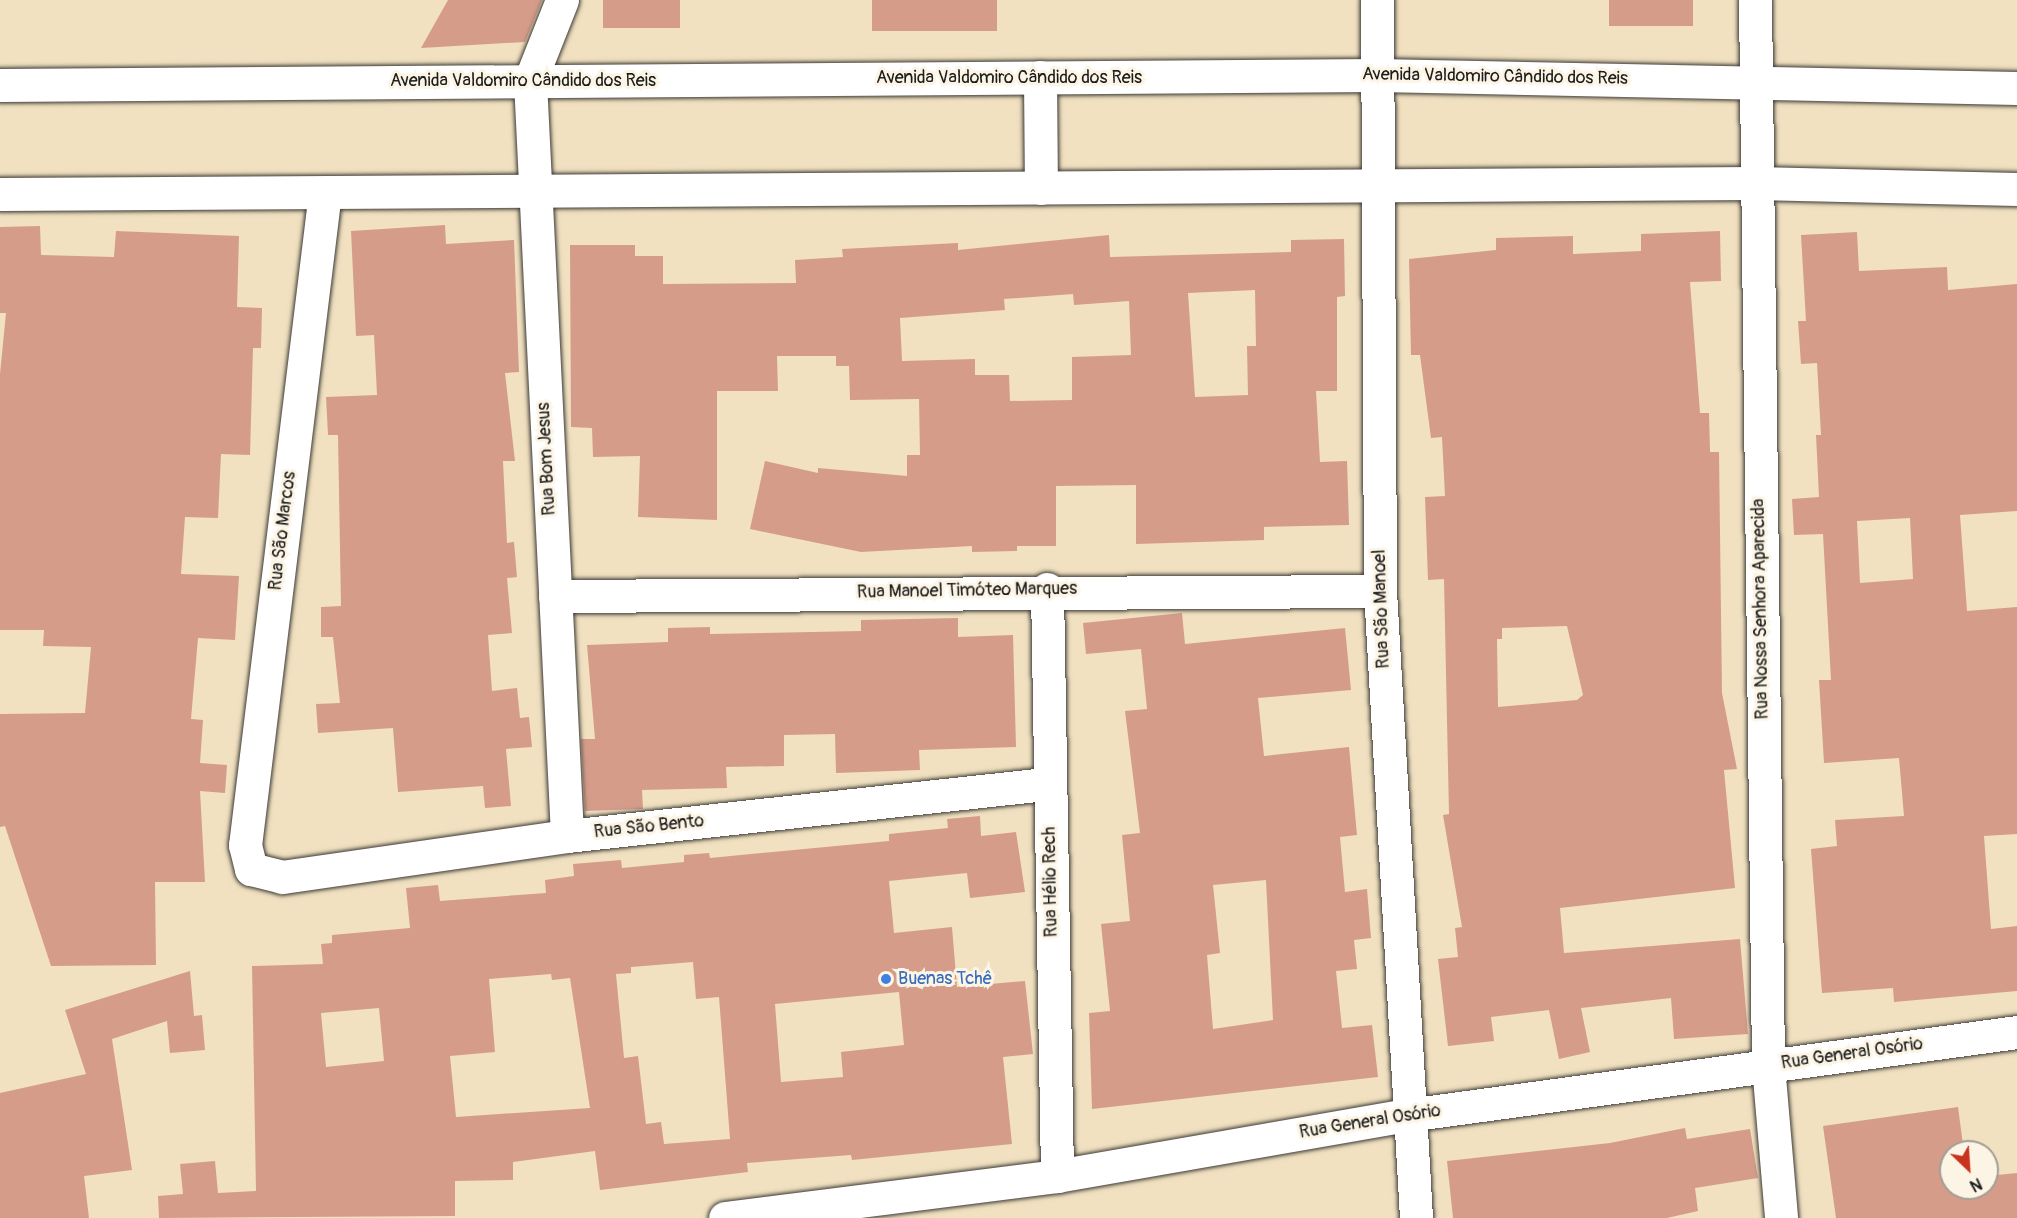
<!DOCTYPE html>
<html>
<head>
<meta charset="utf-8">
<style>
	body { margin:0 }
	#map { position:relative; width:2017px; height:1218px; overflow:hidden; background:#f1e1c1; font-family:Pangolin,sans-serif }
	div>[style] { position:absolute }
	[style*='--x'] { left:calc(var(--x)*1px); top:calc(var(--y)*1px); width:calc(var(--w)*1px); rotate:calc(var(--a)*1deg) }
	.building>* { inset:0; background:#d59c8a; transform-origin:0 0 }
	.roads { filter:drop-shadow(0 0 2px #3c3a35) drop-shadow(0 0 2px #3c3a35) }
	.minor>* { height:33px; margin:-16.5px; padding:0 16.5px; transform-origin:16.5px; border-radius:16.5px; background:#fff }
	.dots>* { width:16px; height:16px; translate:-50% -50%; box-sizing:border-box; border:3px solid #fcf5e5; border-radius:50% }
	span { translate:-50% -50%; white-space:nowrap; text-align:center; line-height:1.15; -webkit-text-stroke:6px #fcf5e5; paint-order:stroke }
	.street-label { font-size:18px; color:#1c1c1c }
	.shop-label { font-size:18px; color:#366cbe }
	.left { translate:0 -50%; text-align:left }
	.north { position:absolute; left:1939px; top:1140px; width:60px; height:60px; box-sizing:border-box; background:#fcf5e5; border:2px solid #a29e95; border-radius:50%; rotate:155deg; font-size:16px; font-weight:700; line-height:24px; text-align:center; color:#1c1c1c }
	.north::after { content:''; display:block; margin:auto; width:21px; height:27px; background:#c8321e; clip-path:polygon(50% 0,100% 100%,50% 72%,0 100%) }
</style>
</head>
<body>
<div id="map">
	<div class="building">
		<i style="clip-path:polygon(448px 0,542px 0,525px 42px,421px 48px)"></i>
		<i style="left:603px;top:0;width:77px;height:28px"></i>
		<i style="left:872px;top:0;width:125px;height:31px"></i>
		<i style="left:1609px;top:0;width:84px;height:26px"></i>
		<i style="clip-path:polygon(445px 225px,446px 244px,514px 240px,519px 372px,505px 373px,515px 461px,503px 461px,507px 543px,514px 542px,517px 577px,507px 578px,512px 633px,488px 635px,492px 691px,517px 688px,520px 718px,529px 717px,532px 747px,506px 749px,511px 806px,485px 808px,483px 786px,398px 792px,393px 728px,318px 733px,316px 704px,340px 703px,333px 637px,321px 637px,321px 607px,341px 606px,338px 435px,328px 435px,326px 397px,377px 395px,374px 335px,356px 336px,351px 231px)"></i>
		<i style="clip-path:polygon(40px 226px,41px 255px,114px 257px,116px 231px,239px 236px,237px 307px,262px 308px,261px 348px,253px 348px,250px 455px,221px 454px,218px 518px,185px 517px,181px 574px,239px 576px,235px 640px,198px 638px,191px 719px,203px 720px,200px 763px,227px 765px,225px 793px,200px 791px,205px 882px,155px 882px,156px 965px,51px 966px,5px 826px,0 827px,0 714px,85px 713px,91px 647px,43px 646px,44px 630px,0 630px,0 374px,6px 313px,0 313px,0 227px)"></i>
		<i style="clip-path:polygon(evenodd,1720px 231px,1721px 281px,1690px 282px,1700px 413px,1709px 413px,1710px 452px,1719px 452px,1722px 693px,1737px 769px,1724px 770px,1735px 888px,1560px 908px,1564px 953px,1740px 939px,1748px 1034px,1674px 1039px,1671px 998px,1581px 1008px,1590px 1052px,1559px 1059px,1549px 1010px,1491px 1017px,1494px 1041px,1448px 1046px,1438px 959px,1458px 957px,1455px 928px,1462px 927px,1443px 815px,1449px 814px,1444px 579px,1428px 580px,1425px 497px,1445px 496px,1442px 437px,1431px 438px,1420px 355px,1411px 355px,1409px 259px,1496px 250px,1496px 238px,1573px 236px,1573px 254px,1641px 251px,1641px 234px,1720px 231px,1567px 626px,1583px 695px,1577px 700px,1498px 707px,1497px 639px,1502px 639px,1502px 628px,1567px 626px)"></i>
		<i style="clip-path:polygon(evenodd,1857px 232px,1859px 271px,1947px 267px,1948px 290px,2017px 284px,2017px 511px,1960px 515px,1967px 611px,2017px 607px,2017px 834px,1984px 836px,1991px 929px,2017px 926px,2017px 991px,1894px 1002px,1893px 988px,1822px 993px,1811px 849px,1837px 846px,1835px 820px,1904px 816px,1899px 758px,1824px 763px,1819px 680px,1831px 680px,1823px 534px,1794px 535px,1792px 499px,1819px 497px,1816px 435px,1821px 435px,1817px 363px,1801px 364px,1798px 321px,1806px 321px,1801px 235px,1857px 232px,1910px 518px,1913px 579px,1860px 583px,1857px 521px,1910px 518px)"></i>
		<i style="clip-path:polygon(evenodd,1109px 235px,1110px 257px,1291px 252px,1291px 240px,1344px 239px,1345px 296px,1337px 297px,1337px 391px,1316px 391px,1320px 462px,1347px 461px,1349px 525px,1264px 527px,1264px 540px,1136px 544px,1136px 485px,1056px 486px,1056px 546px,1017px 546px,1017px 551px,972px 552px,972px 546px,861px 552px,750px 529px,765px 461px,818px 473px,818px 468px,907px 476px,907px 455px,920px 455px,919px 399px,850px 400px,849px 366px,836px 366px,836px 356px,777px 356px,778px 391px,717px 391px,717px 520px,638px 517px,640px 456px,593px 457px,592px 428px,571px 427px,570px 245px,635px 245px,635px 256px,663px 256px,663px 284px,796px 283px,795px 260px,843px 257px,842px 249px,958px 243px,958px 250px,1109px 235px,1255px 290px,1256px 346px,1247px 346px,1248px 395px,1195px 397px,1188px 293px,1255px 290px,1109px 235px,1073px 294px,1074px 305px,1129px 301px,1131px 355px,1072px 357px,1072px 400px,1010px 401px,1009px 375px,975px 375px,975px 359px,902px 361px,900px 318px,1005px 310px,1004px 299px,1073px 294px)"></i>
		<i style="clip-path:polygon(evenodd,1182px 613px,1185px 644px,1345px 628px,1351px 690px,1258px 698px,1264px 756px,1349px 747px,1357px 835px,1340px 837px,1345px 892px,1367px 889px,1371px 938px,1354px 940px,1357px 969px,1336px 971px,1342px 1028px,1372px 1025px,1378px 1077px,1092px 1109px,1089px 1013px,1110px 1011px,1101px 924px,1130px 921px,1122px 835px,1140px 833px,1125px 711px,1147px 709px,1141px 649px,1086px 654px,1083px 623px,1182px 613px,1266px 880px,1273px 1020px,1213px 1029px,1207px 955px,1220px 953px,1213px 885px,1266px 880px)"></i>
		<i style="clip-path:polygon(958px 618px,958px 637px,1013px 635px,1016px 747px,919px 750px,920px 770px,836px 773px,835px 734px,784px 735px,784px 766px,726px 767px,727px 788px,642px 790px,643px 809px,585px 811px,581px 739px,595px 739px,587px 645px,668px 642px,668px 628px,710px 627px,710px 634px,861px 631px,861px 620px)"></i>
		<i style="clip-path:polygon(evenodd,980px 816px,981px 836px,1016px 832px,1025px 892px,970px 898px,967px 873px,889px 881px,894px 933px,952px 927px,957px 987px,1025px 981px,1033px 1054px,1003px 1057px,1012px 1144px,852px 1160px,851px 1155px,747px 1163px,748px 1172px,600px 1190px,595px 1151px,513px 1162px,513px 1180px,455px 1181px,455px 1216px,159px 1218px,158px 1196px,183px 1194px,180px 1164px,215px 1161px,218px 1193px,256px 1191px,252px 966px,323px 964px,321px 944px,332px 943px,332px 935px,410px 928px,406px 888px,438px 885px,440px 901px,546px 893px,545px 880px,574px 876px,573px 864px,621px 860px,622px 868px,684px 862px,684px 855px,709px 853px,710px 858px,889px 841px,889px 834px,948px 828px,947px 819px,980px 816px,693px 962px,696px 999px,719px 997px,730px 1139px,664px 1144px,661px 1122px,646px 1124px,638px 1056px,624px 1058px,616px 974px,631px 973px,631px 967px,693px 962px,980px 816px,551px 974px,552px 980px,570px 978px,590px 1108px,456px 1117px,450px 1056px,495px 1052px,489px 979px,551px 974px,980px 816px,899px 992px,904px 1045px,841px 1052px,843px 1077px,781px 1082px,775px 1004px,899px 992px,980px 816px,379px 1008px,384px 1061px,326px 1067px,321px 1013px,379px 1008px)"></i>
		<i style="clip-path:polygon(190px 971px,194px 1016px,202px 1015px,205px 1050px,170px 1053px,167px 1021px,112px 1039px,132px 1170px,84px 1176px,89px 1218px,0 1218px,0 1093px,86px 1074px,65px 1010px)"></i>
		<i style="clip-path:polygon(1958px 1107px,1964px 1152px,1951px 1152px,1951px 1188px,1987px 1188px,1987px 1176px,2017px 1173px,2017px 1218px,1836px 1218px,1823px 1126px)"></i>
		<i style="clip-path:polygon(1685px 1128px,1687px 1139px,1750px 1129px,1758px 1178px,1695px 1188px,1698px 1211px,1667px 1218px,1453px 1218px,1447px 1161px,1610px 1143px)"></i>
	</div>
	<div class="roads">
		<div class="minor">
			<i style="--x:562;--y:0;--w:87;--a:111.6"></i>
			<i style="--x:530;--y:81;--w:756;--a:87.19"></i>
			<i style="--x:1377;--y:0;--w:591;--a:89.71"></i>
			<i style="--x:1380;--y:591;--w:628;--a:86.71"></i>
			<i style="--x:1755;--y:0;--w:1065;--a:89.3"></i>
			<i style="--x:1768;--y:1065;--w:154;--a:85.1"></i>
			<i style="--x:1040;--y:77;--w:111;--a:89.5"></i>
			<i style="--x:0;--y:85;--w:1377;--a:-0.42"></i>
			<i style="--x:1377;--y:75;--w:640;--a:1.16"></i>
			<i style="--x:325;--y:192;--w:658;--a:96.98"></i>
			<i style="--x:245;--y:845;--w:25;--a:76"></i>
			<i style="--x:251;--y:869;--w:32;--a:14"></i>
			<i style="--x:282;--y:877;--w:288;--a:-8.2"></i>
			<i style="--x:567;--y:836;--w:485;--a:-6.2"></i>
			<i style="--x:0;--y:194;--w:1755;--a:-0.36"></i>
			<i style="--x:1755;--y:183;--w:262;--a:1.3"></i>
			<i style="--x:1047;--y:589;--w:587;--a:89.02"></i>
			<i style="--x:555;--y:596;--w:825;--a:-0.35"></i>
			<i style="--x:725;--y:1218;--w:335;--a:-7.2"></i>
			<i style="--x:1057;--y:1176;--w:356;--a:-9.9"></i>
			<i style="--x:1408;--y:1115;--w:615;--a:-7.76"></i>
		</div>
	</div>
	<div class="dots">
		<i style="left:886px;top:979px;background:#3f7fe0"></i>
	</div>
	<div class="street-label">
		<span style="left:1495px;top:77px;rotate:1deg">Avenida Valdomiro Cândido dos Reis</span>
		<span style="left:1009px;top:78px">Avenida Valdomiro Cândido dos Reis</span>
		<span style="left:523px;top:81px">Avenida Valdomiro Cândido dos Reis</span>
		<span style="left:547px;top:459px;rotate:-93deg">Rua Bom Jesus</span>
		<span style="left:283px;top:531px;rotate:-83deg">Rua São Marcos</span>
		<span style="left:967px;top:591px;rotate:-1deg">Rua Manoel Timóteo Marques</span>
		<span style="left:1382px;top:609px;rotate:-92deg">Rua São Manoel</span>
		<span style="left:1761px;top:609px;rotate:-91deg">Rua Nossa Senhora Aparecida</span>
		<span style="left:649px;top:827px;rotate:-6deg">Rua São Bento</span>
		<span style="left:1051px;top:882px;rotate:-91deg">Rua Hélio Rech</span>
		<span style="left:1852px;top:1054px;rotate:-8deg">Rua General Osório</span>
		<span style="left:1370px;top:1122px;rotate:-9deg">Rua General Osório</span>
	</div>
	<div class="shop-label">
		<span class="left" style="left:898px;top:979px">Buenas Tchê</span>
	</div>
	<div class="north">N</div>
</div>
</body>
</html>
